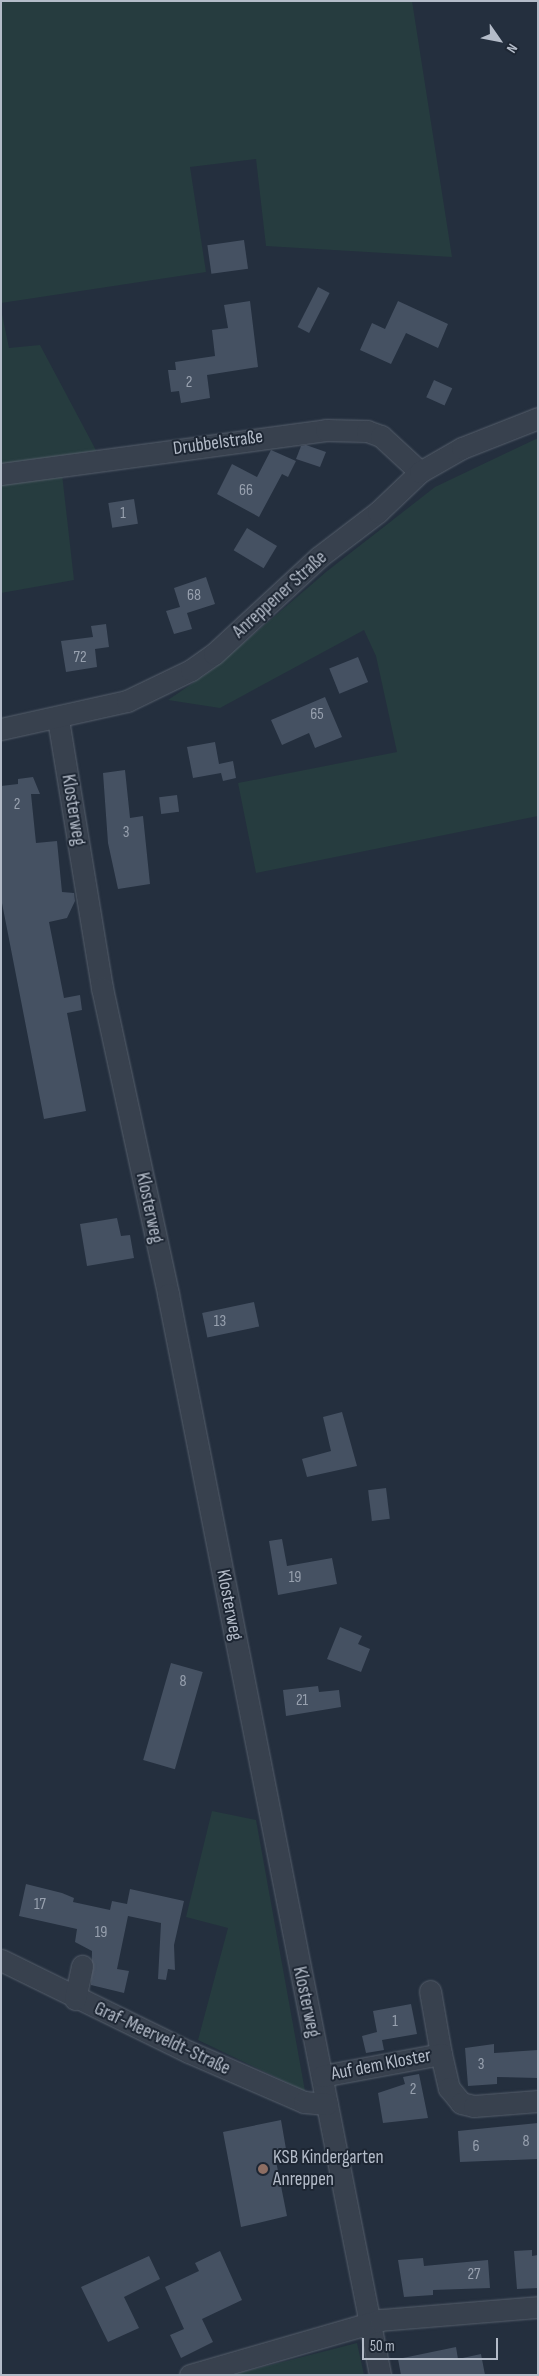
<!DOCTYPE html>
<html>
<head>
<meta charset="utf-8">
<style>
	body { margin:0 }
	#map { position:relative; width:539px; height:2376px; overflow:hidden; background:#242f3e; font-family:"Sofia Sans Condensed",sans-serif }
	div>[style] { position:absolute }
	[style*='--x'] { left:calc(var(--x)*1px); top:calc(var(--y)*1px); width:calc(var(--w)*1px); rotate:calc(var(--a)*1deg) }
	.green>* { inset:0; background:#263c3f }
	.building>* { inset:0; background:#455162; transform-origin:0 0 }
	.roads { filter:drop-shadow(0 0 1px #565f6c) drop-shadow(0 0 1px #565f6c) }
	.minor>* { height:21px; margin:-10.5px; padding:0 10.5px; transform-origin:10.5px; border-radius:10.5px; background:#38414e }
	.dots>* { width:14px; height:14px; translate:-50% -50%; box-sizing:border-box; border:2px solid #1d2633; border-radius:50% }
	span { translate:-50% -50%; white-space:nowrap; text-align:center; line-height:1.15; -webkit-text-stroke:4px #1d2633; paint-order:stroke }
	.number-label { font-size:16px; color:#98a1af }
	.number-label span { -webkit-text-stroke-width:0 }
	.street-label { font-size:19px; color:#b4bcc9 }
	.poi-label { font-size:19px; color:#b4bcc9 }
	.left { translate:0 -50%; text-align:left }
	.frame { position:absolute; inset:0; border:2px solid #b4bcc9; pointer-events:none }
	.north { position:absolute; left:474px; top:15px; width:50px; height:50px; -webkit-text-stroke:4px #1d2633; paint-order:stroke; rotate:123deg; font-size:14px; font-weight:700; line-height:20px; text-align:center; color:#b4bcc9 }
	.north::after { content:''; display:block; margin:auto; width:18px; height:22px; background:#b4bcc9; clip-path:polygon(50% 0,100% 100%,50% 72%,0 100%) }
	.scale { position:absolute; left:362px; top:2338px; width:136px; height:22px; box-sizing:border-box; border:2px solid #b4bcc9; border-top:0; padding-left:6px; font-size:15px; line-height:18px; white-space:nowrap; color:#b4bcc9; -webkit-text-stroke:4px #1d2633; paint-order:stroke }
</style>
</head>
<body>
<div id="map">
	<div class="green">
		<i style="clip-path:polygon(1px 1px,412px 1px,452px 257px,266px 246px,256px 159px,190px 167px,206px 272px,1px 303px)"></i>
		<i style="clip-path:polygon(1px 309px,9px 348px,40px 345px,98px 454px,1px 467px)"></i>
		<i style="clip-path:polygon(538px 438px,538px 816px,256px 873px,238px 783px,397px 752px,376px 656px,364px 630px,220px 708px,168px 700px,212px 670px,326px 572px,435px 487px)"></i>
		<i style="clip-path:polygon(62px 474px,74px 580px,1px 593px,1px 483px)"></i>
		<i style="clip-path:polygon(212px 1811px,256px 1820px,305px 2091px,198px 2040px,228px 1928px,186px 1917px)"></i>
		<i style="clip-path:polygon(357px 2343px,364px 2375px,232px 2375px)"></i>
	</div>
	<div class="building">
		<i style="left:244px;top:240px;width:29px;height:37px;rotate:82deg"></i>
		<i style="left:318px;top:287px;width:13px;height:45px;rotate:27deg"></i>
		<i style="clip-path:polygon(250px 301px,258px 367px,207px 375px,210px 398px,181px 403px,179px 391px,171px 392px,168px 370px,176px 370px,175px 362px,215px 356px,212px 330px,228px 328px,224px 305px)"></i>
		<i style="clip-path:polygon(398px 301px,448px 324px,438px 348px,406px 333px,391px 364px,360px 350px,372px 323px,385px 329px)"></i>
		<i style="left:434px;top:380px;width:20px;height:19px;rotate:24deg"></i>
		<i style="clip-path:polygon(306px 445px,326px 452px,320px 467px,296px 459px,301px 446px)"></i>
		<i style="clip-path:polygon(271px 450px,296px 461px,288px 477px,282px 474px,259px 517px,217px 494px,232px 464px,257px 477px)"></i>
		<i style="left:134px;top:499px;width:25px;height:26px;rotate:81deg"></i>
		<i style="left:247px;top:528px;width:35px;height:26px;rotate:31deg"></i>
		<i style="clip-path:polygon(206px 577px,215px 604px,187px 613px,192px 629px,174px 634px,166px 611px,180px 607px,174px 588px)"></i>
		<i style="clip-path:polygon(106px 624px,109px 647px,95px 649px,97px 667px,66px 672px,61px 641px,93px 637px,91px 626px)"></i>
		<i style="left:358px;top:657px;width:27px;height:31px;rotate:68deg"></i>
		<i style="clip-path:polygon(325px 697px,342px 737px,315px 748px,309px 733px,282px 745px,271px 720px)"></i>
		<i style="clip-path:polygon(215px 742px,219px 764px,233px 761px,236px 778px,223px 781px,221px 773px,193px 778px,187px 747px)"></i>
		<i style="clip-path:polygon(125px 770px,130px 818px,143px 816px,150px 884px,118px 889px,108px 843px,103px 773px)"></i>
		<i style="clip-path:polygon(33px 777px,40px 794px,31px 794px,36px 843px,57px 841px,62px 892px,74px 893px,75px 901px,67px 918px,49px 922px,64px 998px,80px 995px,82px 1010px,67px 1013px,86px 1111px,44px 1119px,1px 898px,1px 786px,18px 784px,18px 779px)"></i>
		<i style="left:177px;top:795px;width:17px;height:18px;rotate:83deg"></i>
		<i style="clip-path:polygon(117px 1218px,121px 1236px,130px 1235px,134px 1258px,87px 1266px,80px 1224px)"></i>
		<i style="left:254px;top:1302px;width:25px;height:53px;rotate:78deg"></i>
		<i style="clip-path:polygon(342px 1412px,357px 1466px,307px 1477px,302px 1459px,331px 1451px,323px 1417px)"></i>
		<i style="left:386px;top:1488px;width:31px;height:18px;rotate:83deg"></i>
		<i style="clip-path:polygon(282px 1539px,287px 1566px,332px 1558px,337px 1584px,278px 1595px,269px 1541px)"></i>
		<i style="clip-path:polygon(340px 1627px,362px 1636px,358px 1644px,370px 1649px,361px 1672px,327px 1659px)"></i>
		<i style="left:171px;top:1663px;width:33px;height:101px;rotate:16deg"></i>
		<i style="clip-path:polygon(318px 1686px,319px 1692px,339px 1690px,341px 1707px,286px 1716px,283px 1690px)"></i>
		<i style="clip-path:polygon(26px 1884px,62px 1893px,74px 1898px,73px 1902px,110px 1910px,112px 1901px,127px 1904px,130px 1889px,184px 1901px,174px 1945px,175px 1970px,168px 1969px,166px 1980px,158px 1979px,161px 1923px,128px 1916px,117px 1969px,129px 1971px,124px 1993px,91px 1985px,92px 1951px,75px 1942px,77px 1929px,19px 1916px)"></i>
		<i style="clip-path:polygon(411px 2004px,417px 2034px,382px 2040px,384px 2050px,366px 2053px,362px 2036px,377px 2032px,373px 2011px)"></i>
		<i style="clip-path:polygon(494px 2044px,494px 2053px,538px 2050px,538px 2078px,497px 2077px,497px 2084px,468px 2086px,465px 2048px)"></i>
		<i style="clip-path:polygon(419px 2074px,428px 2118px,383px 2123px,378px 2093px,405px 2084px,403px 2077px)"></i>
		<i style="clip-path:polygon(281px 2120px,286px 2149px,279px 2151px,280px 2160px,276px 2161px,287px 2216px,241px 2227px,223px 2132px)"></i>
		<i style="clip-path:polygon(538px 2123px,538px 2159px,460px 2162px,458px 2131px)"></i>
		<i style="clip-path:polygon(532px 2250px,532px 2256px,538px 2255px,538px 2288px,517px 2289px,514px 2251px)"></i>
		<i style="clip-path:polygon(220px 2251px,242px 2300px,202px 2319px,213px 2342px,181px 2358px,170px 2335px,184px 2329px,165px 2287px,199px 2271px,195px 2263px)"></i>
		<i style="clip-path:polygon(149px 2256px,160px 2279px,124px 2297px,139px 2328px,108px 2342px,81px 2287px)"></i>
		<i style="clip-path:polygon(423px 2258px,424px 2266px,488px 2260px,490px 2288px,433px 2290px,433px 2295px,404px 2297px,398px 2260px)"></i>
		<i style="clip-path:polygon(456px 2347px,458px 2359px,481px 2354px,485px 2375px,401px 2375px,398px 2359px)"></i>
	</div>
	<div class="roads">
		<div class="minor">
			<i style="--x:1;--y:474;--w:328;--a:-7.7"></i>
			<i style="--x:326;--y:430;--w:41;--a:1.4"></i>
			<i style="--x:367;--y:431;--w:15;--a:20"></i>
			<i style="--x:381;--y:436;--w:53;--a:42.7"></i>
			<i style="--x:58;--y:719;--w:273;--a:80.7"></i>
			<i style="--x:102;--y:988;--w:313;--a:77.8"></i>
			<i style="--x:168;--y:1294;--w:1102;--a:78.9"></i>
			<i style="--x:1;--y:729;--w:129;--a:-12.5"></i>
			<i style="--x:127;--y:701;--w:71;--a:-25.8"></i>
			<i style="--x:191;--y:670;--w:28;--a:-35"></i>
			<i style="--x:214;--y:654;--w:143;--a:-42.7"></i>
			<i style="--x:319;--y:557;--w:74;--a:-37.3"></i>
			<i style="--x:378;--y:512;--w:58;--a:-43.6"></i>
			<i style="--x:420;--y:472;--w:48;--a:-29.7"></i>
			<i style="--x:462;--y:448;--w:82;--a:-21.5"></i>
			<i style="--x:1;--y:1960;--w:209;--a:26.1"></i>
			<i style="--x:189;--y:2052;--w:125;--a:23.5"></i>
			<i style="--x:304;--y:2102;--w:23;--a:5"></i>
			<i style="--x:430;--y:1991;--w:64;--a:80.1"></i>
			<i style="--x:75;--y:1999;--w:34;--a:-78"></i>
			<i style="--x:322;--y:2076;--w:121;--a:-10.5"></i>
			<i style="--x:441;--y:2054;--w:35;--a:77"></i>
			<i style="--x:449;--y:2088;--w:19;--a:51"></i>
			<i style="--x:461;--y:2103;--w:13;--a:13"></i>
			<i style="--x:474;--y:2106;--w:64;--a:-4.5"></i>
			<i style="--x:190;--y:2375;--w:198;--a:-16.1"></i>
			<i style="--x:380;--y:2320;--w:159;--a:-4.7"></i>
		</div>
	</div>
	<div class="dots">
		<i style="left:263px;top:2169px;background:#8d6e63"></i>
	</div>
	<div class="number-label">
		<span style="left:189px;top:383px">2</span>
		<span style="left:246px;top:491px">66</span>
		<span style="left:123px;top:514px">1</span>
		<span style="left:194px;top:596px">68</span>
		<span style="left:80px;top:658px">72</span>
		<span style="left:317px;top:715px">65</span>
		<span style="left:17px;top:805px">2</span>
		<span style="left:126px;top:833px">3</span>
		<span style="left:220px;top:1322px">13</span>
		<span style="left:295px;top:1578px">19</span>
		<span style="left:183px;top:1682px">8</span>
		<span style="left:302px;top:1701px">21</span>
		<span style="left:40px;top:1905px">17</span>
		<span style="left:101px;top:1933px">19</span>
		<span style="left:395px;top:2022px">1</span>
		<span style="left:481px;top:2065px">3</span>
		<span style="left:413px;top:2090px">2</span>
		<span style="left:526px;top:2142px">8</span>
		<span style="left:476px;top:2147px">6</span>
		<span style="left:474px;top:2275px">27</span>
	</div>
	<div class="street-label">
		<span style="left:218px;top:443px;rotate:-8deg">Drubbelstraße</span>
		<span style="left:280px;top:595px;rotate:-42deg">Anreppener Straße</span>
		<span style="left:73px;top:810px;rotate:81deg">Klosterweg</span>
		<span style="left:149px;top:1208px;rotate:78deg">Klosterweg</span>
		<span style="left:229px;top:1605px;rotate:79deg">Klosterweg</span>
		<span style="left:306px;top:2002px;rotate:78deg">Klosterweg</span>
		<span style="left:162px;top:2039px;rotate:25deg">Graf-Meerveldt-Straße</span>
		<span style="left:381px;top:2065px;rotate:-11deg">Auf dem Kloster</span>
	</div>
	<div class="poi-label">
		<span class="left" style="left:273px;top:2169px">KSB Kindergarten<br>Anreppen</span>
	</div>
	<div class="frame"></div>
	<div class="north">N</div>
	<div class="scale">50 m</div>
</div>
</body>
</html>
